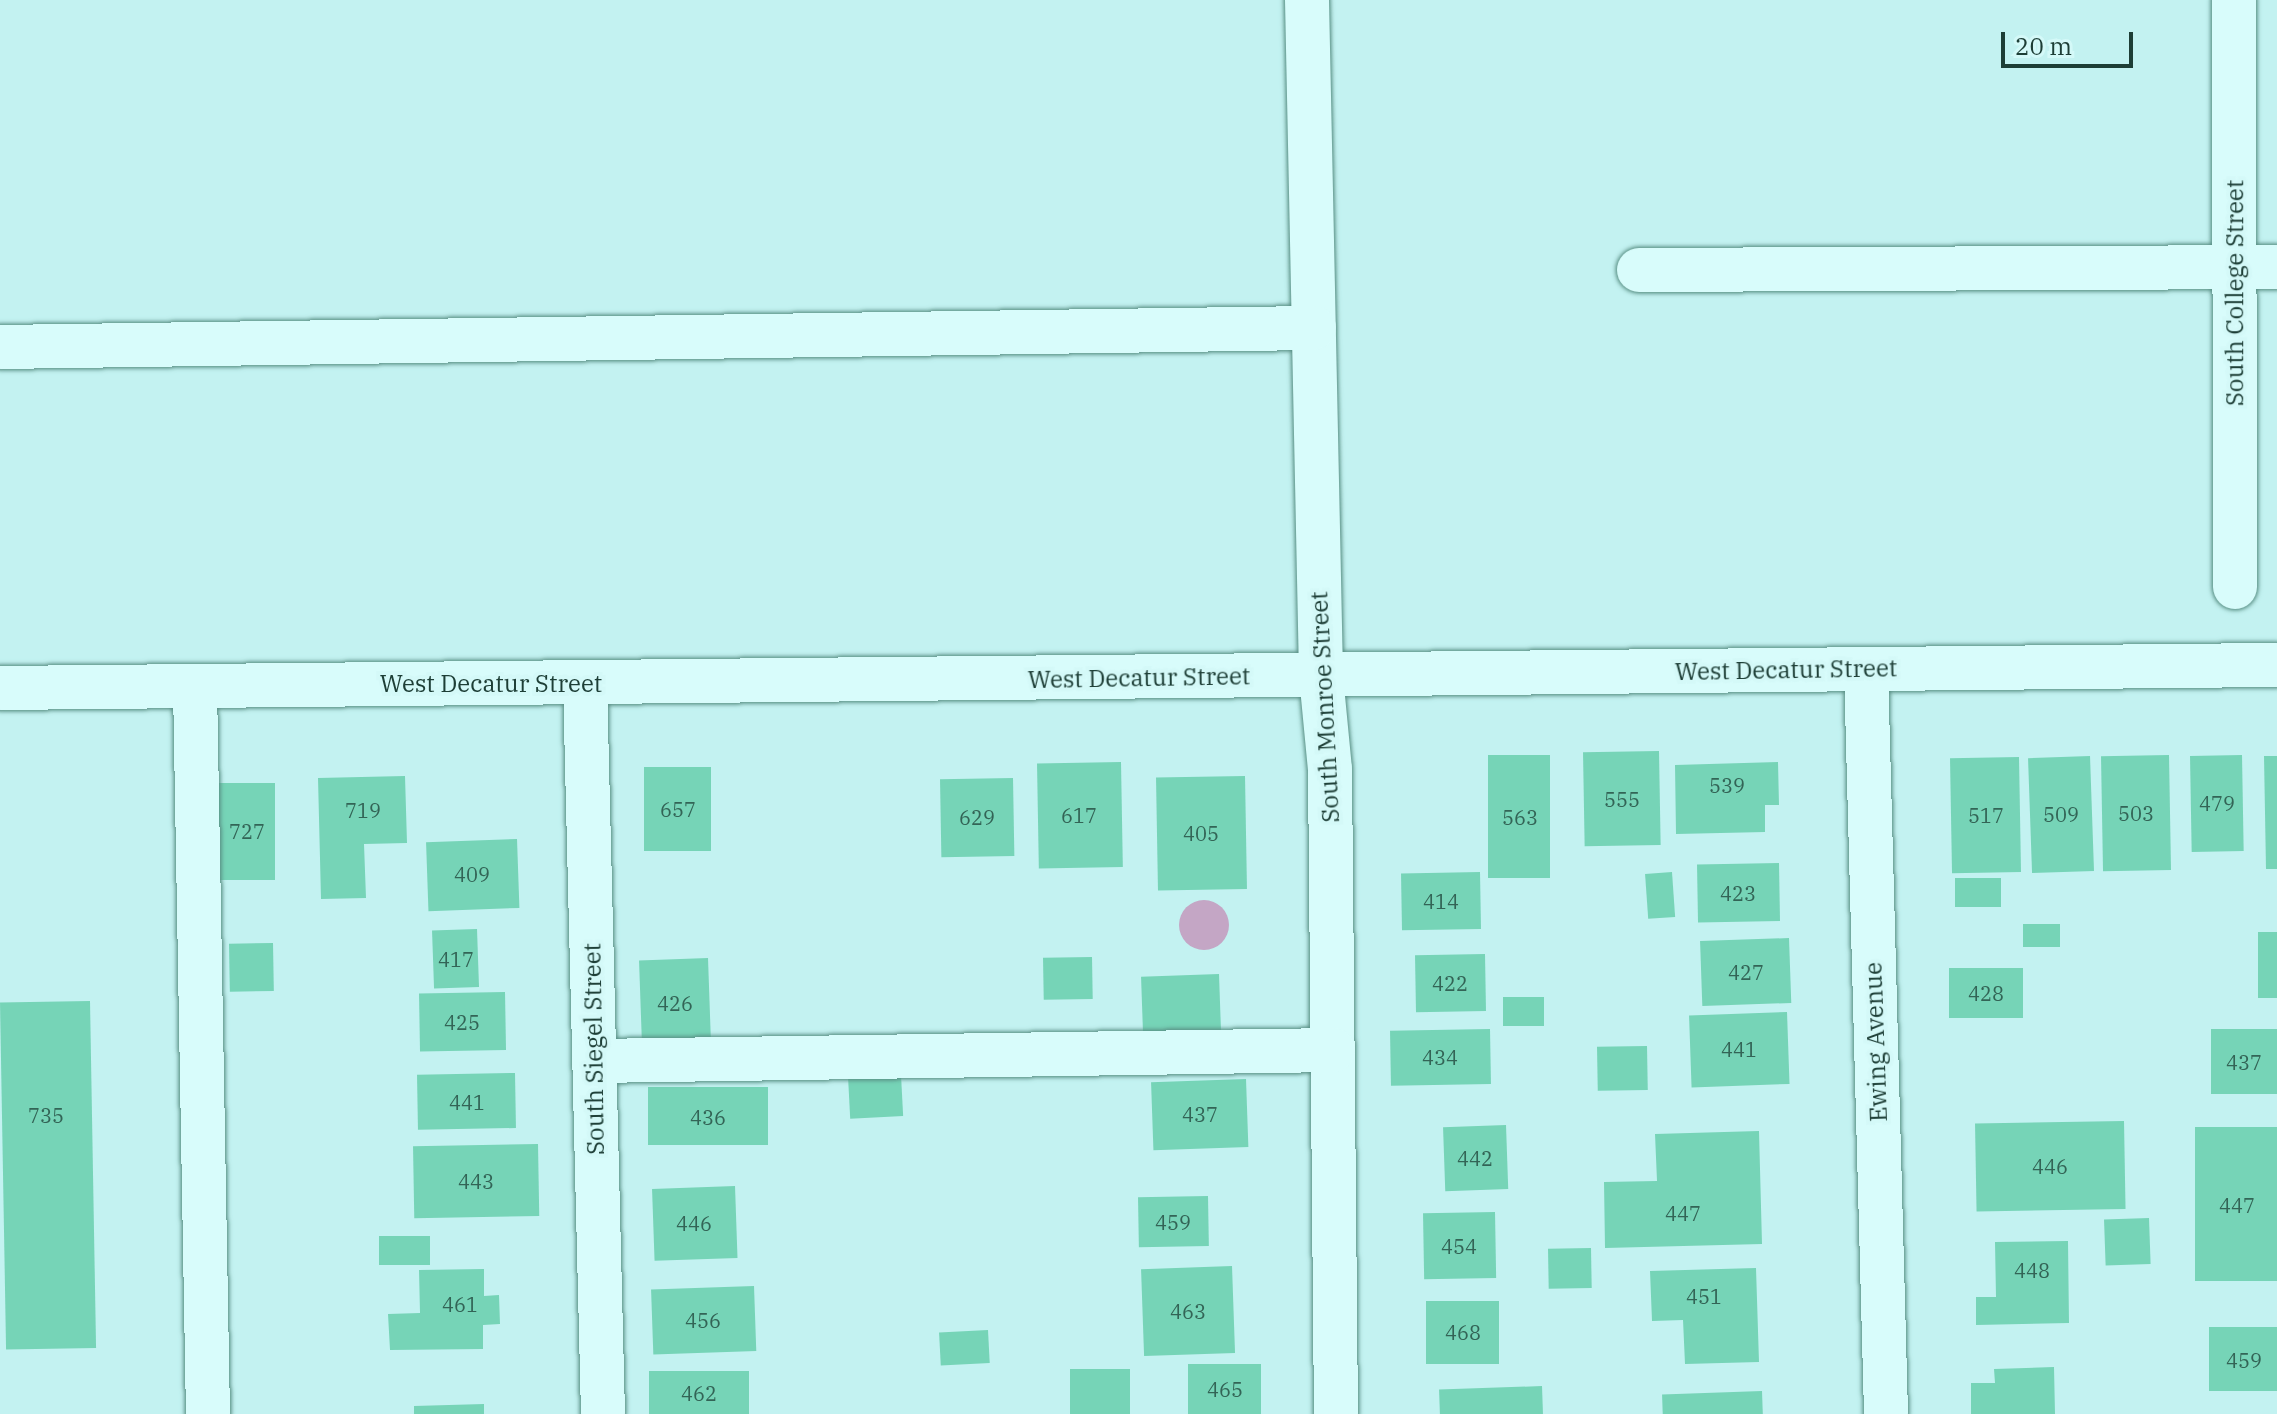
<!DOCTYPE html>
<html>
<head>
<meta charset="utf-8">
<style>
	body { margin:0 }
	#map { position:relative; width:2277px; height:1414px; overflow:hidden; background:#c3f2f1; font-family:"IBM Plex Serif",serif }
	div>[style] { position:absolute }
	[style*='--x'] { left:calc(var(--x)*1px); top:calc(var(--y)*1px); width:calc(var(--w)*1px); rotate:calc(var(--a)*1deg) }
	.water>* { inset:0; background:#c4a6c5 }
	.round { border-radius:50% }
	.building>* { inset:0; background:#76d4b7; transform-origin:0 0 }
	.roads { filter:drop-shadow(0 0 2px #588f84) drop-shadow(0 0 2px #588f84) }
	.minor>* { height:44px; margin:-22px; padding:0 22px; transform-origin:22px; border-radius:22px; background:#d8fcfb }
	span { translate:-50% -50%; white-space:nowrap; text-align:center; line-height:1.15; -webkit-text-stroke:8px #d4f9f8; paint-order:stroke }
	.number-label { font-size:20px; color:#336456 }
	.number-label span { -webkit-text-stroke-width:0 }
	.street-label { font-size:24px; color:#1d3e36 }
	.scale { position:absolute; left:2001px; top:32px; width:132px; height:36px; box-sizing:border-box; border:4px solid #1d3e36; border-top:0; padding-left:10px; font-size:24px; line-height:28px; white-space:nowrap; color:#1d3e36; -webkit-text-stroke:6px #d4f9f8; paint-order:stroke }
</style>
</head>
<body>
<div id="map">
	<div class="water">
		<i class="round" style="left:1179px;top:900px;width:50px;height:50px"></i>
	</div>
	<div class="building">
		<i style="left:1659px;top:751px;width:94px;height:76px;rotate:89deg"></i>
		<i style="left:1550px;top:755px;width:123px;height:62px;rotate:90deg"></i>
		<i style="left:2169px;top:755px;width:115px;height:68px;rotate:89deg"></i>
		<i style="left:2242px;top:755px;width:96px;height:52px;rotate:89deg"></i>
		<i style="left:2090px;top:756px;width:115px;height:62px;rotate:88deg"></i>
		<i style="clip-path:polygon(2264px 756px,2277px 756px,2277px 869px,2266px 869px)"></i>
		<i style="left:2019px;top:757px;width:115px;height:69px;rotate:89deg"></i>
		<i style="left:1121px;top:762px;width:105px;height:84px;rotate:89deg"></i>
		<i style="clip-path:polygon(1778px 762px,1779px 805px,1765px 805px,1765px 832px,1676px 834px,1675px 765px)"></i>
		<i style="left:644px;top:767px;width:67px;height:84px"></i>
		<i style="clip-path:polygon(405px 776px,407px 843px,364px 844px,366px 898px,321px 899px,318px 778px)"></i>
		<i style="left:1245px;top:776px;width:113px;height:89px;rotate:89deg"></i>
		<i style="left:1013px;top:778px;width:78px;height:73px;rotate:89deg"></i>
		<i style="left:216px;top:783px;width:59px;height:97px"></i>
		<i style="left:517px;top:839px;width:69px;height:91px;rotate:88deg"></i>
		<i style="left:1779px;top:863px;width:58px;height:82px;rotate:89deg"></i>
		<i style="left:1480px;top:872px;width:57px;height:79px;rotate:89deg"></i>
		<i style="left:1672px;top:872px;width:45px;height:27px;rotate:86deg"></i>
		<i style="left:1955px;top:878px;width:46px;height:29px"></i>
		<i style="left:2060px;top:924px;width:23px;height:37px;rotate:90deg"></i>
		<i style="left:477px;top:929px;width:58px;height:45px;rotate:88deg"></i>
		<i style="left:2258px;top:932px;width:19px;height:66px"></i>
		<i style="left:1789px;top:938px;width:65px;height:89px;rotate:88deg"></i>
		<i style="left:273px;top:943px;width:48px;height:44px;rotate:89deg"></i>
		<i style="left:1485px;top:954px;width:57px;height:70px;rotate:89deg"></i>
		<i style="left:1092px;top:957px;width:42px;height:49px;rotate:89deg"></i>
		<i style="left:708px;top:958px;width:88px;height:69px;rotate:88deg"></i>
		<i style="left:1949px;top:968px;width:74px;height:50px"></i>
		<i style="left:1219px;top:974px;width:64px;height:78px;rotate:88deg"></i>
		<i style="left:505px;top:992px;width:58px;height:86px;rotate:89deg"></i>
		<i style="left:1503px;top:997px;width:41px;height:29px"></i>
		<i style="left:90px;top:1001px;width:347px;height:90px;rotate:89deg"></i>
		<i style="left:1787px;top:1012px;width:72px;height:98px;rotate:88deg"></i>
		<i style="left:1490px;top:1029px;width:55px;height:100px;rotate:89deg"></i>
		<i style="left:2277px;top:1029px;width:65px;height:66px;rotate:90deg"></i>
		<i style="left:1647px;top:1046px;width:44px;height:50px;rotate:89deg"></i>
		<i style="left:515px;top:1073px;width:55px;height:98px;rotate:89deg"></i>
		<i style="left:901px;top:1075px;width:41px;height:53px;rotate:87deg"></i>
		<i style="left:1246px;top:1079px;width:68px;height:95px;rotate:88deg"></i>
		<i style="left:768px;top:1087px;width:58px;height:120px;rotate:90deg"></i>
		<i style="left:2124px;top:1121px;width:88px;height:149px;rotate:89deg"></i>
		<i style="left:1506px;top:1125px;width:64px;height:63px;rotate:88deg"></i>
		<i style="left:2277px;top:1127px;width:154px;height:82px;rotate:90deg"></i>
		<i style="clip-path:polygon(1759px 1131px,1762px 1244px,1605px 1248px,1604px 1182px,1657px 1181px,1655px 1134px)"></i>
		<i style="left:538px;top:1144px;width:72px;height:125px;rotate:89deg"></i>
		<i style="left:735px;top:1186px;width:72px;height:83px;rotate:88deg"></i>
		<i style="left:1208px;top:1196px;width:50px;height:70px;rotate:89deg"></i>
		<i style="left:1495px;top:1212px;width:66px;height:72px;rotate:89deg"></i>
		<i style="left:2149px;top:1218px;width:46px;height:45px;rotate:88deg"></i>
		<i style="left:379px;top:1236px;width:51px;height:29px"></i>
		<i style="clip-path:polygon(2068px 1241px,2069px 1323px,1976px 1325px,1976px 1297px,1996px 1297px,1995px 1242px)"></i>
		<i style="left:1591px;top:1248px;width:40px;height:43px;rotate:89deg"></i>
		<i style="left:1232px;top:1266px;width:87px;height:91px;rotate:88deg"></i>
		<i style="clip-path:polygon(1756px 1268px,1759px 1362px,1685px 1364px,1683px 1320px,1652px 1321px,1650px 1271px)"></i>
		<i style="clip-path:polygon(484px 1269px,484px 1296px,499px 1295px,500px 1324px,483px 1325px,483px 1349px,390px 1350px,388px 1314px,420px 1313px,419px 1270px)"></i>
		<i style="left:754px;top:1286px;width:65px;height:103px;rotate:88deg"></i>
		<i style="left:1426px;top:1301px;width:73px;height:63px"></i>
		<i style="left:2277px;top:1327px;width:64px;height:68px;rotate:90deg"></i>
		<i style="left:988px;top:1330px;width:33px;height:49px;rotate:87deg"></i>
		<i style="left:1261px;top:1364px;width:50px;height:73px;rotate:90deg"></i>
		<i style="clip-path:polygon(2054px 1367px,2055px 1414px,1971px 1414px,1971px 1383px,1995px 1383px,1994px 1369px)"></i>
		<i style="left:1130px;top:1369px;width:45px;height:60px;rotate:90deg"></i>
		<i style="left:749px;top:1371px;width:43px;height:100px;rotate:90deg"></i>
		<i style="left:1542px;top:1386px;width:28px;height:103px;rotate:88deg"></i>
		<i style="left:1762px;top:1391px;width:23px;height:100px;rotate:88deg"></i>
		<i style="clip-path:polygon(484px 1404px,484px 1414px,414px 1414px,414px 1406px)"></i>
	</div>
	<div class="roads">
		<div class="minor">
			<i style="--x:1307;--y:0;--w:676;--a:88.81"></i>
			<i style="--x:1321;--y:676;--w:93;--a:84.5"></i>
			<i style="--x:1330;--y:769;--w:645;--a:89.47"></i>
			<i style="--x:2234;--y:0;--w:587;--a:89.9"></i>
			<i style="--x:1639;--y:270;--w:638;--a:-0.27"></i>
			<i style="--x:0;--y:347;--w:1314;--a:-0.83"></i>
			<i style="--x:1866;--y:669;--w:745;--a:88.46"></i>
			<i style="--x:585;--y:683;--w:731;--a:88.59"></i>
			<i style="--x:195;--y:686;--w:728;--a:88.98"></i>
			<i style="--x:0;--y:688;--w:2277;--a:-0.58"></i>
			<i style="--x:594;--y:1061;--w:739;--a:-0.85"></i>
		</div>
	</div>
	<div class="number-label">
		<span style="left:1727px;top:785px">539</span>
		<span style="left:1622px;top:799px">555</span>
		<span style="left:2217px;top:803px">479</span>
		<span style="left:678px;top:809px">657</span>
		<span style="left:363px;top:810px">719</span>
		<span style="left:2136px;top:813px">503</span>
		<span style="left:2061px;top:814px">509</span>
		<span style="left:1079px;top:815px">617</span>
		<span style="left:1986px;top:815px">517</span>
		<span style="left:977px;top:817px">629</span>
		<span style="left:1520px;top:817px">563</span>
		<span style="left:247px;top:831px">727</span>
		<span style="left:1201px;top:833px">405</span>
		<span style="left:472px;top:874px">409</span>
		<span style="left:1738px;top:893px">423</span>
		<span style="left:1441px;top:901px">414</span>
		<span style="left:456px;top:959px">417</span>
		<span style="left:1746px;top:972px">427</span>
		<span style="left:1450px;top:983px">422</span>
		<span style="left:1986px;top:993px">428</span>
		<span style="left:675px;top:1003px">426</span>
		<span style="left:462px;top:1022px">425</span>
		<span style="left:1739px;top:1049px">441</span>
		<span style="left:1440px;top:1057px">434</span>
		<span style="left:2244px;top:1062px">437</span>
		<span style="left:467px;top:1102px">441</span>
		<span style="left:1200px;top:1114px">437</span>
		<span style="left:46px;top:1115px">735</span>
		<span style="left:708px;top:1117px">436</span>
		<span style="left:1475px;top:1158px">442</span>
		<span style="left:2050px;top:1166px">446</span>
		<span style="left:476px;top:1181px">443</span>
		<span style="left:2237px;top:1205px">447</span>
		<span style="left:1683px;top:1213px">447</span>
		<span style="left:1173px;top:1222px">459</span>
		<span style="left:694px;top:1223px">446</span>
		<span style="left:1459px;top:1246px">454</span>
		<span style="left:2032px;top:1270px">448</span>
		<span style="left:1704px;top:1296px">451</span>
		<span style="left:460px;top:1304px">461</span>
		<span style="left:1188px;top:1311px">463</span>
		<span style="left:703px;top:1320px">456</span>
		<span style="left:1463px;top:1332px">468</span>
		<span style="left:2244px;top:1360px">459</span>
		<span style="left:1225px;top:1389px">465</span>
		<span style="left:699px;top:1393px">462</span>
	</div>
	<div class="street-label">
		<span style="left:2235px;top:293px;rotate:-90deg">South College Street</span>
		<span style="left:1786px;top:670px;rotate:-1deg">West Decatur Street</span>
		<span style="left:1139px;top:678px;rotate:-1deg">West Decatur Street</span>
		<span style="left:491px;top:684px">West Decatur Street</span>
		<span style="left:1325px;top:707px;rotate:-93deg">South Monroe Street</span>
		<span style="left:1876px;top:1042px;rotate:-92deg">Ewing Avenue</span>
		<span style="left:594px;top:1049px;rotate:-91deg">South Siegel Street</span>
	</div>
	<div class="scale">20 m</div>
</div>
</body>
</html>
